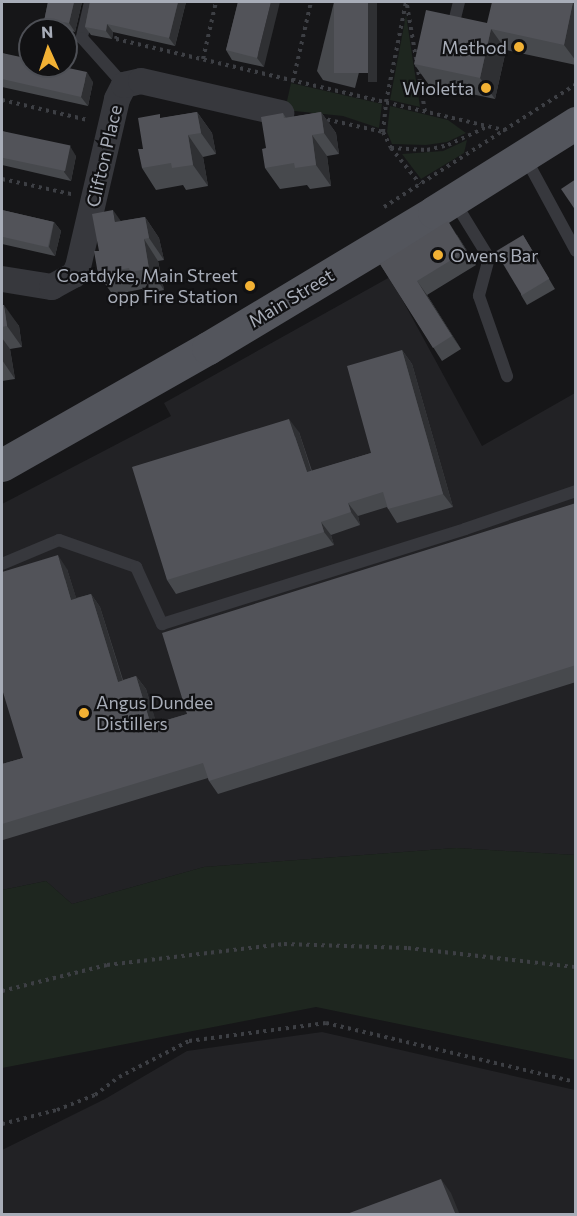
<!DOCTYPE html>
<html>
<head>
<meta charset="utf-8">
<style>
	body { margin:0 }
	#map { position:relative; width:577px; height:1216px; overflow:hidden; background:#161618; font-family:Commissioner,sans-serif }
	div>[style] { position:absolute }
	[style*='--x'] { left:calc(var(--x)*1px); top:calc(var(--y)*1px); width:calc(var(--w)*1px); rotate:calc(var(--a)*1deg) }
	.built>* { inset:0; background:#222225 }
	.green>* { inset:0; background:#1e261f }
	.path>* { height:4px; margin-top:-2px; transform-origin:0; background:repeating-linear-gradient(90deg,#3d3f44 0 3px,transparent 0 7.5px) }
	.lane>* { height:12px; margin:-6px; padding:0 6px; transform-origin:6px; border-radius:6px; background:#37383d }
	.street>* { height:26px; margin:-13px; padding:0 13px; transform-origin:13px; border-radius:13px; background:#37383d }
	.primary>* { height:33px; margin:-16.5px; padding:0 16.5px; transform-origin:16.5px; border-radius:16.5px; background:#53555c }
	.wall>* { inset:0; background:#47494d }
	.shaded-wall>* { inset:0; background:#2f3033; transform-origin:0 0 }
	.building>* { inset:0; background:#525359; transform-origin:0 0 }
	.dots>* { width:16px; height:16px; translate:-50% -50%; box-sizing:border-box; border:3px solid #111113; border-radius:50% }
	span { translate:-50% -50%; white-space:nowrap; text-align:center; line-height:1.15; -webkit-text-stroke:4.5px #111113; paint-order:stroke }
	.poi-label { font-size:18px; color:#a8adb8 }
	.right { translate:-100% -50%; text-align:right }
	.left { translate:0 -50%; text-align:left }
	.street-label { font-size:18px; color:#a8adb8 }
	.frame { position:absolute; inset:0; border:3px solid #a8adb8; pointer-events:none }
	.north { position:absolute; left:18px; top:18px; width:60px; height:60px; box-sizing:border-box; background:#111113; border:2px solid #4d4f55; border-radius:50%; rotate:357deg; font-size:16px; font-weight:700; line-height:24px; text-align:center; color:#a8adb8 }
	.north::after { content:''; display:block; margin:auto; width:21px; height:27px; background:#f2b134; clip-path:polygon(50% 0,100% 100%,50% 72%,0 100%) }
</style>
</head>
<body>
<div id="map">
	<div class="built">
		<i style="clip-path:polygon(390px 277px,482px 446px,575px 393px,575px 855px,456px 848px,204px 867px,72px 904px,46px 881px,2px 890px,2px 504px,171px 416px,164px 403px)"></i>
		<i style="clip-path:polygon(322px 1032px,575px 1090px,575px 1214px,2px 1214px,2px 1150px,105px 1099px,187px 1051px)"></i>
	</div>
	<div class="green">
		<i style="clip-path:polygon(406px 15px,420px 107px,390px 100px)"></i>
		<i style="clip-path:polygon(291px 83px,382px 104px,379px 128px,343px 116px,285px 110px)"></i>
		<i style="clip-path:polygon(390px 106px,448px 120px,466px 133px,447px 142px,426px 145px,392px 144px,387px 132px)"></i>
		<i style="clip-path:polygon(467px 140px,464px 153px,421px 179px,402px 154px,443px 151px)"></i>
		<i style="clip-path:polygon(456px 848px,575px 855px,575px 1060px,316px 1007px,2px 1068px,2px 890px,46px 881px,72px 904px,204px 867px)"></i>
	</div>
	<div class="path">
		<i style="--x:407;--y:5;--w:108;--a:80.4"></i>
		<i style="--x:118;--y:29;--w:10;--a:101"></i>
		<i style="--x:116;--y:39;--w:400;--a:13.2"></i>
		<i style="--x:203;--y:59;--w:58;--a:-77.2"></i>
		<i style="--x:293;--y:81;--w:81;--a:-77.2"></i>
		<i style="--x:2;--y:100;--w:88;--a:13.1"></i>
		<i style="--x:320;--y:118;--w:65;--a:12.5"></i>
		<i style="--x:383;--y:132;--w:18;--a:63"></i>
		<i style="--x:391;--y:148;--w:46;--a:51.1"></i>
		<i style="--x:383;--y:132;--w:30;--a:-84"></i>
		<i style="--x:386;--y:102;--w:102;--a:-78.7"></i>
		<i style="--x:391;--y:148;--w:36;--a:3"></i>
		<i style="--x:427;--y:150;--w:22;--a:-13"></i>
		<i style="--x:448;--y:145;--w:45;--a:-24.9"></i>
		<i style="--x:2;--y:179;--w:71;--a:12.3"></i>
		<i style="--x:384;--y:207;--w:228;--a:-32.6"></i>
		<i style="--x:2;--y:991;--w:108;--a:-13.9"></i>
		<i style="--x:107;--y:965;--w:178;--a:-6.8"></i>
		<i style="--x:284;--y:944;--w:124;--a:1.8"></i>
		<i style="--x:408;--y:948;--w:169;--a:6.5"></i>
		<i style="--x:2;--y:1124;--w:57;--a:-14.3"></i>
		<i style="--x:57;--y:1110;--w:41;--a:-21.5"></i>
		<i style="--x:95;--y:1095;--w:30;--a:-37"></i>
		<i style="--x:119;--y:1077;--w:79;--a:-27.2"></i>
		<i style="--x:189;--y:1041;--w:138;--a:-7.5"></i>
		<i style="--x:326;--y:1023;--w:257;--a:13.3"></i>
	</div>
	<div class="lane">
		<i style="--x:90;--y:2;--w:37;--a:103"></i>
		<i style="--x:82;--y:38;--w:63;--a:48.2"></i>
		<i style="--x:453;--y:26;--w:25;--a:-76"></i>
		<i style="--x:525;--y:157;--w:107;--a:61.5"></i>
		<i style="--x:454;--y:201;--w:67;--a:58.4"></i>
		<i style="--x:489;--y:258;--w:39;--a:105"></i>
		<i style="--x:479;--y:296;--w:85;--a:70.7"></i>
		<i style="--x:2;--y:564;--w:62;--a:-22.8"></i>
		<i style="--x:59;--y:540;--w:82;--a:19.3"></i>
		<i style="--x:136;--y:567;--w:63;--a:65.5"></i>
		<i style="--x:162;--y:624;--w:318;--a:-17.4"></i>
		<i style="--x:465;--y:529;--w:117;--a:-18.9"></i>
	</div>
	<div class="street">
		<i style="--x:2;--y:279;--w:51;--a:9.1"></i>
		<i style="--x:52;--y:287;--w:25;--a:-29"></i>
		<i style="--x:74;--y:275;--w:9;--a:-63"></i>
		<i style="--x:78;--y:267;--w:172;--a:-76.9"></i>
		<i style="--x:117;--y:99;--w:16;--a:-63"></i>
		<i style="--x:124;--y:85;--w:17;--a:-13"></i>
		<i style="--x:141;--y:81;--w:144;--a:12.9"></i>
	</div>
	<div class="primary">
		<i style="--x:2;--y:465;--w:237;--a:-29.6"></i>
		<i style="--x:208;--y:348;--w:264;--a:-31"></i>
		<i style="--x:434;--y:212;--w:168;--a:-32.1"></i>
	</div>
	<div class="wall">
		<i style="clip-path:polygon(48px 2px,82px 2px,75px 32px,68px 30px,66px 37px,66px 30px,46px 30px,43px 26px)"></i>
		<i style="clip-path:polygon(90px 2px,186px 2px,175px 46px,113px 32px,112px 39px,91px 35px,85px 27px)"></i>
		<i style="clip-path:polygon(238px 2px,264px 67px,232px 60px,226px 50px)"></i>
		<i style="clip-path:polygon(334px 2px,377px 2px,355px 88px,323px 80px,317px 71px)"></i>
		<i style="clip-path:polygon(576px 2px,576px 65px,506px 50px,495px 99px,429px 85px,414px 64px,487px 23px)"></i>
		<i style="clip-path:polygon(2px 53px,93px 82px,88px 106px,2px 87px)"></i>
		<i style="clip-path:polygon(197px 112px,212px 133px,216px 154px,203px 157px,208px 186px,186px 190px,183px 185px,156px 190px,142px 168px,162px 118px)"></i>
		<i style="clip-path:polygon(321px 112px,336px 133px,339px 154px,327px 156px,331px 186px,310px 189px,307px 185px,280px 189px,265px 168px,266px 148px,283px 113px,286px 118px)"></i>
		<i style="clip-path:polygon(2px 131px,76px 156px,71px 181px,2px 165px)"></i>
		<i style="clip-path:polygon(2px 210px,54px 222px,61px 231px,55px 256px,2px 244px)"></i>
		<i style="clip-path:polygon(145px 217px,159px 238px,164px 260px,158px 261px,164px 290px,145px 294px,142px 289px,113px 295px,98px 274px,99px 251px,121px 221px)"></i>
		<i style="clip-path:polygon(457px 235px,476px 265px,427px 295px,461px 349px,442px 361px,380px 264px)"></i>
		<i style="clip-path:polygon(523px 235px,555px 289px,527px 305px,521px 295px)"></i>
		<i style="clip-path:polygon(2px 305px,19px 326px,22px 347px,10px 349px,15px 379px,2px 381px)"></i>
		<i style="clip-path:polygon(402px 350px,412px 364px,453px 507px,397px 523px,387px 507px,358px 516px,360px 525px,331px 535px,334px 545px,176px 594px,167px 580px,299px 432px,312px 471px,371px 453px)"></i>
		<i style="clip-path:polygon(576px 503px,576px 682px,218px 794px,209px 781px,208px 778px,3px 840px,2px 839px,2px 764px,23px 758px,67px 569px,76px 598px,91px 594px,100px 607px,123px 680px,136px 676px,146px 689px,156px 723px,187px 714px)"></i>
	</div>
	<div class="shaded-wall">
		<i style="clip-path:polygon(74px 2px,82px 2px,75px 32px,69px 23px)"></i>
		<i style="clip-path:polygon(178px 2px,186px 2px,175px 46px,169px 38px)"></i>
		<i style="clip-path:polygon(271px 2px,280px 2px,264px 67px,257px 58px)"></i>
		<i style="left:368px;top:2px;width:9px;height:80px"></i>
		<i style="clip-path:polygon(573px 2px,576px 2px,576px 61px,564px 45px)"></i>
		<i style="clip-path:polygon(62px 22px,68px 30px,66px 37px,66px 30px,61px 29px)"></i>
		<i style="clip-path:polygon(107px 24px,113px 32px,112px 39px,106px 31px)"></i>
		<i style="clip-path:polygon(491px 29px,506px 50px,495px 99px,480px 78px)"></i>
		<i style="clip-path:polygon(87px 72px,93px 82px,88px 106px,81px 97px)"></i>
		<i style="clip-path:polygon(197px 112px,212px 133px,216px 154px,201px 133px)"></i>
		<i style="clip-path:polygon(321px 112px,336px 133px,339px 154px,324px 133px)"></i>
		<i style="clip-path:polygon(188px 135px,203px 157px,208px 186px,193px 165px)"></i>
		<i style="clip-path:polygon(312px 135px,327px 156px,331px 186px,316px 165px)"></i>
		<i style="clip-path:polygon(70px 146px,76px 156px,71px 181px,64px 172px)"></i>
		<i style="clip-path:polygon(113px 210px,128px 231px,115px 222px)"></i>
		<i style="clip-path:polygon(145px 217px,159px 238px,164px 260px,149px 238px)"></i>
		<i style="clip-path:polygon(448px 221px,457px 235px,476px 265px,466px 251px)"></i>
		<i style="clip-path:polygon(54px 222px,61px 231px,55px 256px,49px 247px)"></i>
		<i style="clip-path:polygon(144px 239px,158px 261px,164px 290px,149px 269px)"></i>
		<i style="clip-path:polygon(417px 281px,427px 295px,461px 349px,452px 336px)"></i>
		<i style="clip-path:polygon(4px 305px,19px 326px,22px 347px,7px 326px)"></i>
		<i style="clip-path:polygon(2px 338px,10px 349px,15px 379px,2px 360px)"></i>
		<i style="clip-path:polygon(402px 350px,412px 364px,453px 507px,443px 494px)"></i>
		<i style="clip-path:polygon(289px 419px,299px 432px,316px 486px,307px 472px)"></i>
		<i style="clip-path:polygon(348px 503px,358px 516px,360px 525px,351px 512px)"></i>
		<i style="clip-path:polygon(321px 522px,331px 535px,334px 545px,324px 532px)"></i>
		<i style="clip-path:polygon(58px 555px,67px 569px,81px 613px,71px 600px)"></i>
		<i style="clip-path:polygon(91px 594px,100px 607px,127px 695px,118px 682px)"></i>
		<i style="clip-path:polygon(136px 676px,146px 689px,161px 738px,151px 725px)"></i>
		<i style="clip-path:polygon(441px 1179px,451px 1193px,460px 1215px,456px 1215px)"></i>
	</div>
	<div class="building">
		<i style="clip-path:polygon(48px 2px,74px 2px,69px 23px,62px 22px,61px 29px,43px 26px)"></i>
		<i style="clip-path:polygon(90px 2px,178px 2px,169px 38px,107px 24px,106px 31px,85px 27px)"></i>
		<i style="clip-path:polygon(238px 2px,271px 2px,257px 58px,226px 50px)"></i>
		<i style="left:334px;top:2px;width:34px;height:71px"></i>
		<i style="clip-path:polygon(492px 2px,573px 2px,564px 45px,491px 29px,480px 78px,414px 64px,426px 10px,487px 23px)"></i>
		<i style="clip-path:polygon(2px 53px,30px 59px,30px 66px,59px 66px,87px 72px,81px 97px,2px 79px)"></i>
		<i style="clip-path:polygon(197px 112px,201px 133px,188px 135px,193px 165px,172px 168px,171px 163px,142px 168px,138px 149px,143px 149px,138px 118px,160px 114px,160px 118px)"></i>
		<i style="clip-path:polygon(321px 112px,324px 133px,312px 135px,316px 165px,295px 168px,294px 163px,265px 168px,262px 149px,266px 148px,261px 117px,283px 113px,284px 118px)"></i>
		<i style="left:2px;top:131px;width:70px;height:26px;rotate:12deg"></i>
		<i style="clip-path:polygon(576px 179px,576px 211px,561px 189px)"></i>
		<i style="left:2px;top:210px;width:53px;height:26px;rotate:13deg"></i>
		<i style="clip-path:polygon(113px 210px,115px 222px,145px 217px,149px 238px,144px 239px,149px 269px,130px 272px,129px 268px,98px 274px,94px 251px,99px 251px,92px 214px)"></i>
		<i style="clip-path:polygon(448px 221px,466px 251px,417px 281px,452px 336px,433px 348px,380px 264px)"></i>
		<i style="left:523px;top:235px;width:51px;height:32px;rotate:59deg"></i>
		<i style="clip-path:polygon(2px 305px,4px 305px,7px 326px,2px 327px)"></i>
		<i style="clip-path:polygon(402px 350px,443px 494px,388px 509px,383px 492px,348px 503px,351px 512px,321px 522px,324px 532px,167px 580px,132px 467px,289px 419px,307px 472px,371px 453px,347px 366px)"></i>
		<i style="clip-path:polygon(576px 503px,576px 665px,209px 781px,203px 763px,2px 824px,2px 764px,23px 758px,2px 689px,2px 572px,58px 555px,71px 600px,91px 594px,118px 682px,136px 676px,151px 725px,187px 714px,162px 633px)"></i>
		<i style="clip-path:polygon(441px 1179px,456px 1215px,344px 1215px)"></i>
	</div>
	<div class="dots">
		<i style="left:519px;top:47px;background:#f2b134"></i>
		<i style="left:486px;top:88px;background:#f2b134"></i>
		<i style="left:438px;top:255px;background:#f2b134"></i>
		<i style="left:250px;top:286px;background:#f2b134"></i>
		<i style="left:84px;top:713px;background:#f2b134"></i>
	</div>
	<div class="poi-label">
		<span class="right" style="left:507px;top:47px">Method</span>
		<span class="right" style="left:474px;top:88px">Wioletta</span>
		<span class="left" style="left:450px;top:255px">Owens Bar</span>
		<span class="right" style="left:238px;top:286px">Coatdyke, Main Street<br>opp Fire Station</span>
		<span class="left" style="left:96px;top:713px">Angus Dundee<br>Distillers</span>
	</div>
	<div class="street-label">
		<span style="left:104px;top:156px;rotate:-77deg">Clifton Place</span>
		<span style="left:291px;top:298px;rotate:-31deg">Main Street</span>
	</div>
	<div class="frame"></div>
	<div class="north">N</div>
</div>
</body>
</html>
